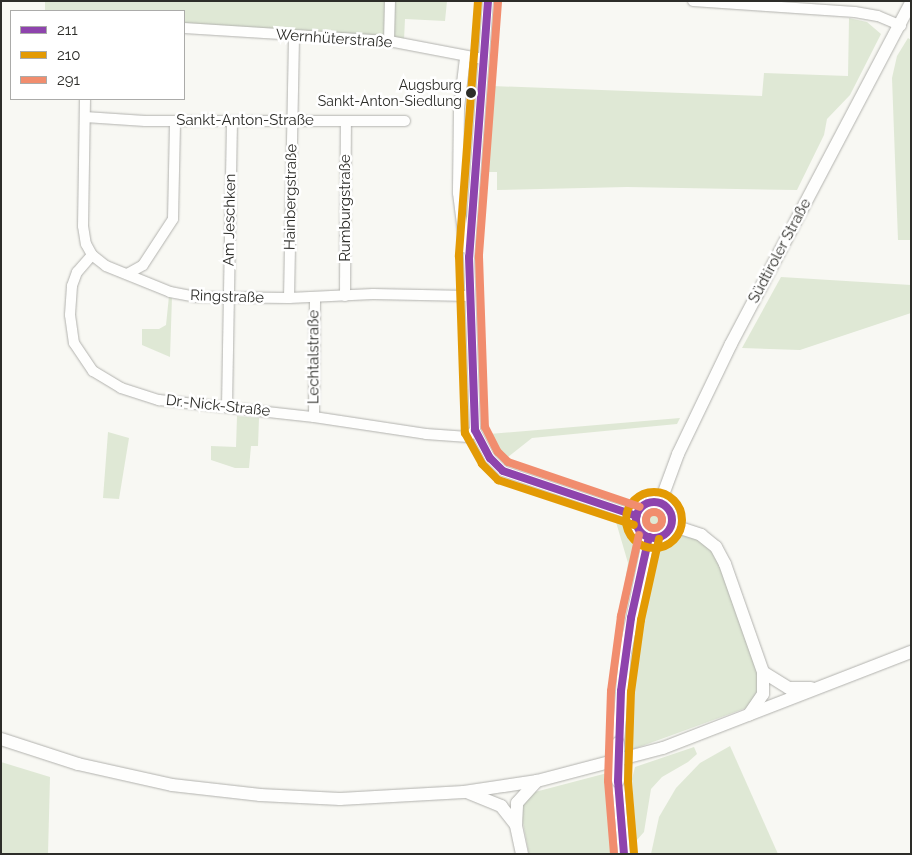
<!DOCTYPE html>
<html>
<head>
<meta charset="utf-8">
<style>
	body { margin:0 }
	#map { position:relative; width:912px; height:855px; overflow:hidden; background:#f8f8f3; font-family:Raleway,sans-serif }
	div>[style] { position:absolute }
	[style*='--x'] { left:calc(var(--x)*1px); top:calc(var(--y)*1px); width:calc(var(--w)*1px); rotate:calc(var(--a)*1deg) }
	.green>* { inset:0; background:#dfe8d5 }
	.round { border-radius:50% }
	.roads { filter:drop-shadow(0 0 1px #b2b2ae) drop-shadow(0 0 1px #b2b2ae) }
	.minor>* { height:10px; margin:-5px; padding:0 5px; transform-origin:5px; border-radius:5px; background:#fefefd }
	.major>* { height:12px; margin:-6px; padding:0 6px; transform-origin:6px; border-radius:6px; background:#fefefd }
	.major>.ring { margin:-6px; padding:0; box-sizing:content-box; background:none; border:12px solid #fefefd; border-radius:50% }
	.bridges { filter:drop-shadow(0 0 1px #b2b2ae) drop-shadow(0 0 1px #b2b2ae) }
	.major-bridge>* { height:12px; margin:-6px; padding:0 6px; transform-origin:6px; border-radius:6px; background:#fefefd }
	.bus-1>* { height:8px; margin:-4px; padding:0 4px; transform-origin:4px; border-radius:4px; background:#8e44ad }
	.bus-1>.ring { margin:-4px; padding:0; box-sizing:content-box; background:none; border:8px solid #8e44ad; border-radius:50% }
	.bus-2>* { height:8px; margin:-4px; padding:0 4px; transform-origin:4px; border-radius:4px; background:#e39a04 }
	.bus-2>.ring { margin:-4px; padding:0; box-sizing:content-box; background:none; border:8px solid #e39a04; border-radius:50% }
	.bus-3>* { height:8px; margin:-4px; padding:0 4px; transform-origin:4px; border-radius:4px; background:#f18d6e }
	.bus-3>.ring { margin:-4px; padding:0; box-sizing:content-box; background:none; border:8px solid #f18d6e; border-radius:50% }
	.dots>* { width:14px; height:14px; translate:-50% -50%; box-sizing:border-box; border:2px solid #fff; border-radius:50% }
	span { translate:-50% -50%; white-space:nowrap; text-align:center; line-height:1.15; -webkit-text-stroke:5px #fff; paint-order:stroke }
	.bus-label { font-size:14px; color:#2d2d29 }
	.right { translate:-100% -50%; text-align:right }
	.street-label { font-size:15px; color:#2d2d29 }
	.frame { position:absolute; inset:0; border:2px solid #2d2d29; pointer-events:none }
	.legend { position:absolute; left:10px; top:10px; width:175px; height:90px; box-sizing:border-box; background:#fff; border:1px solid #ababa9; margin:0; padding:6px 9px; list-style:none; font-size:15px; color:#2d2d29 }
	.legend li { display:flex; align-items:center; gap:10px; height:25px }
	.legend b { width:25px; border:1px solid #ababa9 }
</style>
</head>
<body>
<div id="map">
	<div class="green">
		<i style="clip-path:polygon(45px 1px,447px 1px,445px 21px,405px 19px,404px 40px,184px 25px,184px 11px,45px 11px)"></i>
		<i style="clip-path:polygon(849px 18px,867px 22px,881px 34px,850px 95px,827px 119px,824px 135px,797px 190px,627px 187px,497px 190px,497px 172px,483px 172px,492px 86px,762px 96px,764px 73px,848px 76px)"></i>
		<i style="clip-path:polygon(908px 38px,911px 40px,911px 240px,898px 240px,892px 78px,897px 56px)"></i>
		<i style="clip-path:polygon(781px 277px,911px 285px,911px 313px,800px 350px,742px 348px)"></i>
		<i style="clip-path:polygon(169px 296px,172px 297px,170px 357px,142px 345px,142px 329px,159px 329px,166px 325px)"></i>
		<i style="clip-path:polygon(237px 416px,259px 418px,258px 446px,251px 446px,249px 468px,235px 468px,211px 460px,211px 446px,236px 447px)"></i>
		<i style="clip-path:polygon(680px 418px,677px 424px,532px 438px,503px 461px,491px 448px,489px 434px)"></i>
		<i style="clip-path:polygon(108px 432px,129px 438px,119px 499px,103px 498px)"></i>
		<i class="round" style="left:642px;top:508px;width:26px;height:26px"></i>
		<i style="clip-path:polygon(624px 516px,633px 522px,640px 543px,627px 605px,622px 600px,628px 563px,616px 522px,617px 517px)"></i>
		<i style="clip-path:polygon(678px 534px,698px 539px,712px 550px,722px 566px,759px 671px,757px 698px,749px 707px,631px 750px,624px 735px,635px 628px,653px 555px,664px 540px)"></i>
		<i style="clip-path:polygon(730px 746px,778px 854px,651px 854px,659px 817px,676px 788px,700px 763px)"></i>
		<i style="clip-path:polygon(694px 747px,697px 754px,688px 762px,662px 777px,651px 789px,644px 832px,636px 841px,632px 779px,635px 767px)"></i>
		<i style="clip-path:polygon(1px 762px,50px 777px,48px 854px,1px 854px)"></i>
		<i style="clip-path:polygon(611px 772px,612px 854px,529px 854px,520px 808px,531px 793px)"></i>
	</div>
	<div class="roads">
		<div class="minor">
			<i style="--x:488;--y:1;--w:257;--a:94.2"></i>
			<i style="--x:469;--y:257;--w:173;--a:88"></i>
			<i style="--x:475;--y:430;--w:32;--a:62"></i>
			<i style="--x:490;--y:458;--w:18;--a:45"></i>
			<i style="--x:503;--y:471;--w:141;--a:18.6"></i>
			<i style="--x:693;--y:1;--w:162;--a:3.9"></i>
			<i style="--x:855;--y:12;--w:23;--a:10"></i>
			<i style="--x:878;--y:16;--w:25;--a:23"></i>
			<i style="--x:184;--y:28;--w:205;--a:3.6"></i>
			<i style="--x:389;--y:41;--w:96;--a:10.8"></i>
			<i style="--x:389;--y:41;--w:40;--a:-88.6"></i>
			<i style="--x:465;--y:58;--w:50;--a:96.8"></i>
			<i style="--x:459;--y:108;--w:85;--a:90.7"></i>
			<i style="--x:458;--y:193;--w:55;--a:82.7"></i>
			<i style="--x:85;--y:99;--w:127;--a:90.9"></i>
			<i style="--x:83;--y:226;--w:18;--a:81"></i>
			<i style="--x:86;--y:244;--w:13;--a:61"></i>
			<i style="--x:92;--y:255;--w:18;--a:38"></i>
			<i style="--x:106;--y:266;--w:69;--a:22.1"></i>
			<i style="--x:170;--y:292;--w:26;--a:11"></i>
			<i style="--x:196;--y:297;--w:93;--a:0.6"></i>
			<i style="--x:289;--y:298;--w:84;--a:-2.7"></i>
			<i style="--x:373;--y:294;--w:96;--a:1.2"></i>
			<i style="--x:85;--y:117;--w:60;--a:3.8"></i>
			<i style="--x:145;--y:121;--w:260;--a:0"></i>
			<i style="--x:92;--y:255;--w:23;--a:131"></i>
			<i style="--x:77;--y:272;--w:15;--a:110"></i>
			<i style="--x:72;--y:286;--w:29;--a:94"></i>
			<i style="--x:70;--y:315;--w:28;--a:82"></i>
			<i style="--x:74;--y:343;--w:34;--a:56"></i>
			<i style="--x:93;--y:371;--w:33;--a:31"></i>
			<i style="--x:121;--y:388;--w:40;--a:18"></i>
			<i style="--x:159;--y:400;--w:156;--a:6.3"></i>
			<i style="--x:314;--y:417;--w:113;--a:8.6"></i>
			<i style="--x:426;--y:434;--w:42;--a:4.1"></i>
			<i style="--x:468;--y:437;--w:10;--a:-45"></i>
			<i style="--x:127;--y:274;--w:18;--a:-29"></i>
			<i style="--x:143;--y:265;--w:55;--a:-56.9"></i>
			<i style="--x:173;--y:219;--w:98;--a:-88.8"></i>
			<i style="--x:345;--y:296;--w:175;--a:-89.7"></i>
			<i style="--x:289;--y:298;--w:261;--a:-88.9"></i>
			<i style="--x:227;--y:407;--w:285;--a:-89"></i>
			<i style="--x:314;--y:417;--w:120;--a:-89.5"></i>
		</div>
		<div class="major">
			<i class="ring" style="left:636px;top:502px;width:24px;height:24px"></i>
			<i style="--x:660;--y:503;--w:52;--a:-69.8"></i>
			<i style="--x:678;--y:454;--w:122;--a:-64.3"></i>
			<i style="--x:731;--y:344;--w:386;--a:-62.2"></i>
			<i style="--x:671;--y:525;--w:32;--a:18"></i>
			<i style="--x:701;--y:535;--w:19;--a:39"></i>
			<i style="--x:716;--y:547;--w:19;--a:62"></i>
			<i style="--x:725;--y:564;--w:114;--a:70.6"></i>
			<i style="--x:763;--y:672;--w:22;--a:90"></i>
			<i style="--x:763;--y:694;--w:25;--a:124"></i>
			<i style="--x:763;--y:672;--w:31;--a:32"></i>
			<i style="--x:789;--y:688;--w:22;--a:0"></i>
			<i style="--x:1;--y:739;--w:81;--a:18"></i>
			<i style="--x:78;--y:764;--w:96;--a:12.6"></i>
			<i style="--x:172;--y:785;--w:89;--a:6.5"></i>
			<i style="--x:260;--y:795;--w:80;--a:2.9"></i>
			<i style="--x:340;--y:799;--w:124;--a:-3.2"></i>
			<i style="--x:464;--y:792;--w:74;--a:-8.6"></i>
			<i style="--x:537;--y:781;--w:130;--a:-14.7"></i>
			<i style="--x:663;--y:748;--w:266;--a:-21.2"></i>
			<i style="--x:618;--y:743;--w:90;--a:-85.6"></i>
			<i style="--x:625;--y:653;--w:118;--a:-78.3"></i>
			<i style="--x:618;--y:781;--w:73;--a:85.3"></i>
			<i style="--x:469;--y:793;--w:35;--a:22"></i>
			<i style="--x:501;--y:806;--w:24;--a:52"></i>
			<i style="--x:522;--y:854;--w:30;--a:-102"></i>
			<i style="--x:516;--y:825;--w:22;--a:-87"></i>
			<i style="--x:517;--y:803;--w:30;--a:-48"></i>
		</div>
	</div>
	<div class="bridges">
		<div class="major-bridge">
			<i style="--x:618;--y:781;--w:38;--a:-90"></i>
		</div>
	</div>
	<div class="bus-1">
		<i style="--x:488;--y:1;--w:257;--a:94.2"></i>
		<i style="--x:469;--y:257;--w:173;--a:88"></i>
		<i style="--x:475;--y:430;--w:32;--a:62"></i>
		<i style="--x:490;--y:458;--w:18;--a:45"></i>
		<i style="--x:503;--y:471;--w:141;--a:18.6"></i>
		<i class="ring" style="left:636px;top:502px;width:28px;height:28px"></i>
		<i style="--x:624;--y:854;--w:73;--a:-94.7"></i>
		<i style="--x:618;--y:781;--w:90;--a:-88.1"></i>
		<i style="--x:621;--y:691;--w:74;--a:-82.2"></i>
		<i style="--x:631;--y:618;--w:83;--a:-77.5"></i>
	</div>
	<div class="bus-2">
		<i style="--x:478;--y:1;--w:256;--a:94.3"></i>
		<i style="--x:459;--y:256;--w:177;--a:88.1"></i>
		<i style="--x:465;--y:433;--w:35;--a:61"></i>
		<i style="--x:482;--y:464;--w:23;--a:45"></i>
		<i style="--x:498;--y:480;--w:143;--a:18.3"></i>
		<i class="ring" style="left:626px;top:492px;width:48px;height:48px"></i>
		<i style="--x:634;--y:853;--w:72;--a:-94.8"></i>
		<i style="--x:628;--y:781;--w:89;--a:-88.1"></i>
		<i style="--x:631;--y:692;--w:73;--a:-82.1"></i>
		<i style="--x:641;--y:620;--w:83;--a:-77.5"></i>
	</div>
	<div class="bus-3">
		<i style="--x:498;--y:2;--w:256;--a:94.3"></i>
		<i style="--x:479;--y:257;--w:170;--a:88"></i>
		<i style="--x:485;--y:427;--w:28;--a:63"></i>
		<i style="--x:498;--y:452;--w:14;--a:45"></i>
		<i style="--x:508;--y:462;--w:139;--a:18.8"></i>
		<i class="ring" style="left:646px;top:512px;width:8px;height:8px"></i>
		<i style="--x:614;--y:854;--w:73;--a:-94.7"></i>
		<i style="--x:608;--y:781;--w:90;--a:-88.1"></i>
		<i style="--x:611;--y:691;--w:76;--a:-82.4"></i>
		<i style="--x:621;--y:616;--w:83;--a:-77.5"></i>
	</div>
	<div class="dots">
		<i style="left:471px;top:93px;background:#2d2d29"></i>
	</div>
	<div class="bus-label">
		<span class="right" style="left:462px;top:93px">Augsburg<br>Sankt-Anton-Siedlung</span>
	</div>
	<div class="street-label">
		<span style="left:334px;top:39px;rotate:4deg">Wernhüterstraße</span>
		<span style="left:245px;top:121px">Sankt-Anton-Straße</span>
		<span style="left:291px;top:197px;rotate:-89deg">Hainbergstraße</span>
		<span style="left:346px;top:208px;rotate:-90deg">Rumburgstraße</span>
		<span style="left:230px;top:220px;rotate:-89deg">Am Jeschken</span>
		<span style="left:780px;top:251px;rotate:-62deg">Südtiroler Straße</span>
		<span style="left:227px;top:297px;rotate:2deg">Ringstraße</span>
		<span style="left:314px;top:357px;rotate:-90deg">Lechtalstraße</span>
		<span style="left:218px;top:406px;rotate:6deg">Dr.-Nick-Straße</span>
	</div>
	<div class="frame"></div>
	<ul class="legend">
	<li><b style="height:6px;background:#8e44ad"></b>211</li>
	<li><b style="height:6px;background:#e39a04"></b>210</li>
	<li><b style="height:6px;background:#f18d6e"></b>291</li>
	</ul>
</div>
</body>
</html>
